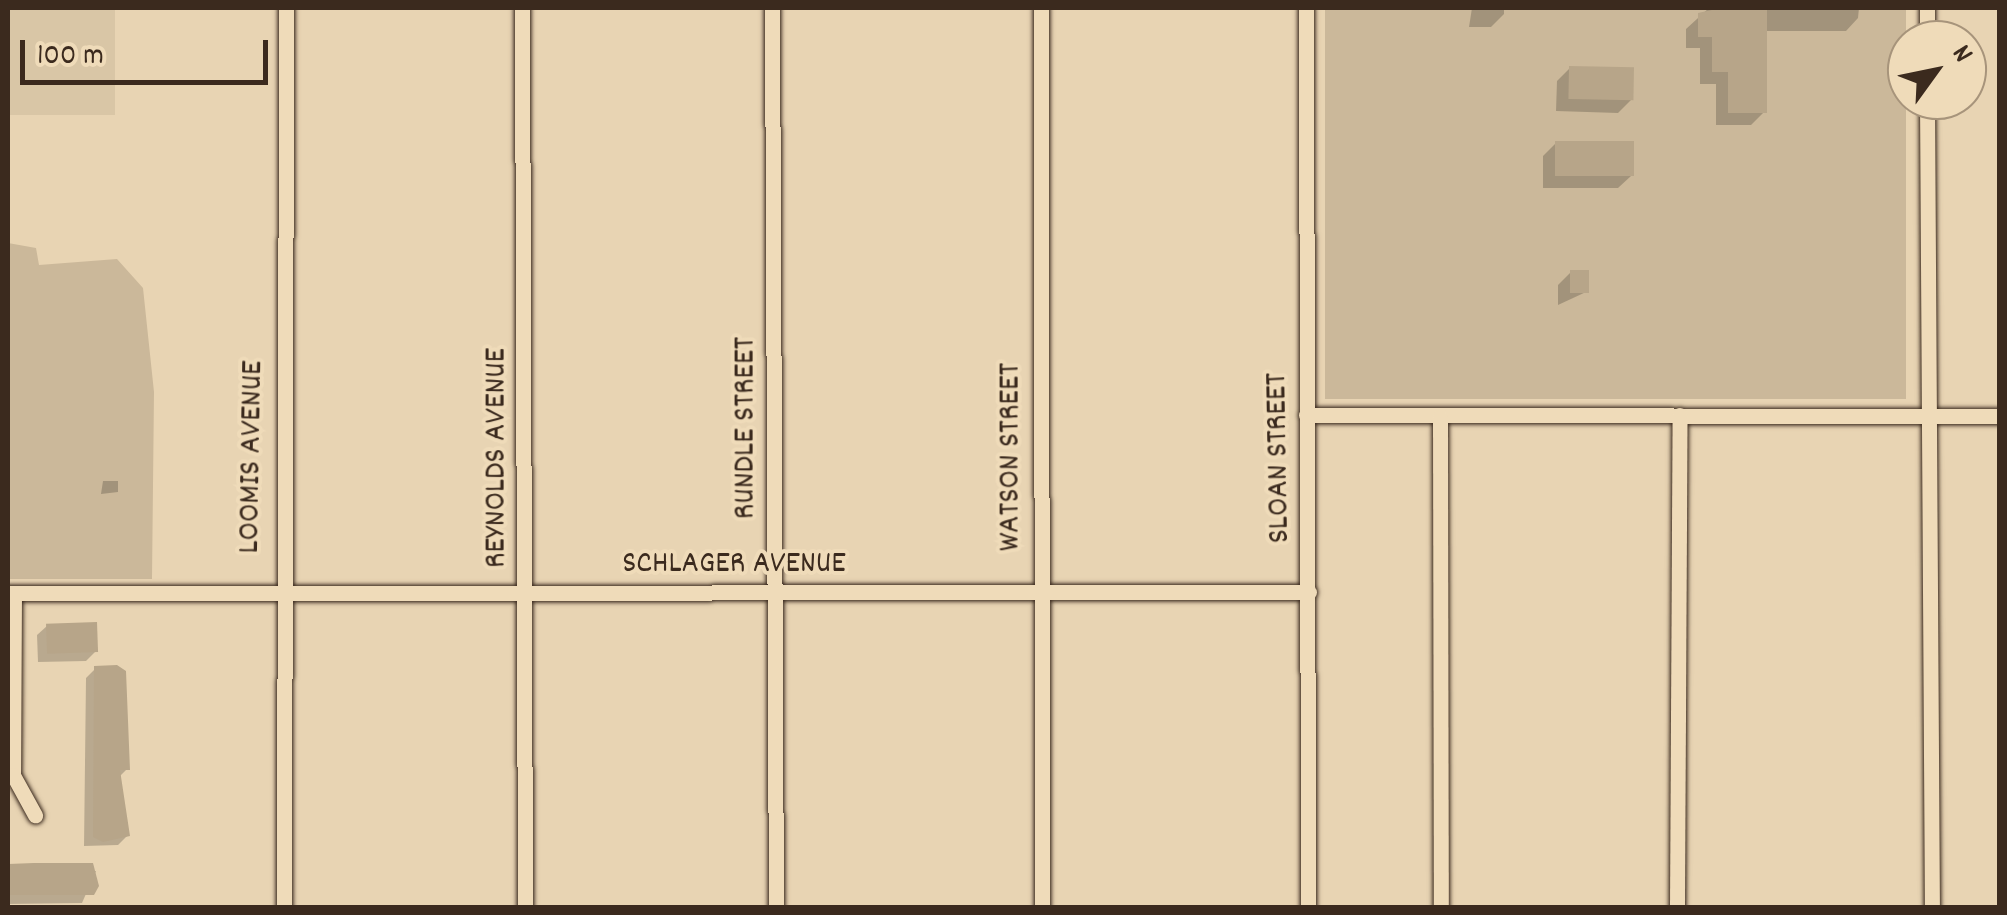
<!DOCTYPE html>
<html>
<head>
<meta charset="utf-8">
<style>
	body { margin:0 }
	#map { position:relative; width:2007px; height:915px; overflow:hidden; background:#e8d4b3; font-family:Dekko,sans-serif }
	div>[style] { position:absolute }
	[style*='--x'] { left:calc(var(--x)*1px); top:calc(var(--y)*1px); width:calc(var(--w)*1px); rotate:calc(var(--a)*1deg) }
	.built>* { inset:0; background:#d9c6a6; transform-origin:0 0 }
	.green>* { inset:0; background:#cbb89a; transform-origin:0 0 }
	.shadow>* { inset:0; background:#0003 }
	.building>* { inset:0; background:#b7a589; transform-origin:0 0 }
	.roads { filter:drop-shadow(0 0 2px #3b2a1e) drop-shadow(0 0 2px #3b2a1e) }
	.minor>* { height:15px; margin:-7.5px; padding:0 7.5px; transform-origin:7.5px; border-radius:7.5px; background:#efdbb9 }
	span { translate:-50% -50%; white-space:nowrap; text-align:center; line-height:1.15; -webkit-text-stroke:8px #efdbb9; paint-order:stroke }
	.street-label { font-size:32px; color:#3b2a1e }
	.frame { position:absolute; inset:0; border:10px solid #3b2a1e; pointer-events:none }
	.north { position:absolute; left:1887px; top:20px; width:100px; height:100px; box-sizing:border-box; background:#efdbb9; border:2px solid #a7947b; border-radius:50%; rotate:57deg; font-size:28px; font-weight:700; line-height:40px; text-align:center; color:#3b2a1e }
	.north::after { content:''; display:block; margin:auto; width:35px; height:45px; background:#3b2a1e; clip-path:polygon(50% 0,100% 100%,50% 72%,0 100%) }
	.scale { position:absolute; left:20px; top:40px; width:248px; height:45px; box-sizing:border-box; border:5px solid #3b2a1e; border-top:0; padding-left:12px; font-size:30px; line-height:35px; white-space:nowrap; color:#3b2a1e; -webkit-text-stroke:8px #efdbb9; paint-order:stroke }
</style>
</head>
<body>
<div id="map">
	<div class="built">
		<i style="left:8px;top:8px;width:107px;height:107px"></i>
	</div>
	<div class="green">
		<i style="left:1325px;top:8px;width:581px;height:391px"></i>
		<i style="clip-path:polygon(8px 243px,36px 248px,39px 265px,117px 259px,143px 288px,154px 392px,152px 579px,8px 579px)"></i>
	</div>
	<div class="shadow">
		<i style="clip-path:polygon(1472px 8px,1504px 8px,1504px 14px,1491px 27px,1469px 27px)"></i>
		<i style="clip-path:polygon(1709px 8px,1859px 8px,1858px 18px,1846px 31px,1764px 31px,1764px 112px,1751px 125px,1716px 125px,1716px 84px,1700px 84px,1700px 48px,1686px 48px,1686px 29px)"></i>
		<i style="clip-path:polygon(1570px 68px,1631px 100px,1618px 113px,1556px 111px,1557px 81px)"></i>
		<i style="clip-path:polygon(1556px 143px,1631px 176px,1618px 188px,1543px 188px,1543px 156px)"></i>
		<i style="clip-path:polygon(1571px 272px,1586px 292px,1558px 305px,1558px 285px)"></i>
		<i style="clip-path:polygon(103px 481px,118px 481px,118px 492px,101px 494px)"></i>
		<i style="clip-path:polygon(47px 626px,96px 651px,86px 661px,38px 662px,37px 635px)"></i>
		<i style="clip-path:polygon(95px 669px,127px 769px,118px 778px,128px 835px,118px 845px,84px 846px,86px 678px)"></i>
		<i style="clip-path:polygon(8px 867px,96px 871px,82px 903px,8px 904px)"></i>
	</div>
	<div class="building">
		<i style="clip-path:polygon(1721px 8px,1767px 8px,1767px 113px,1728px 113px,1728px 72px,1712px 72px,1712px 37px,1698px 37px,1698px 13px)"></i>
		<i style="left:1569px;top:66px;width:65px;height:33px;rotate:1deg"></i>
		<i style="left:1555px;top:141px;width:79px;height:35px"></i>
		<i style="left:1570px;top:270px;width:19px;height:23px"></i>
		<i style="left:97px;top:622px;width:30px;height:51px;rotate:88deg"></i>
		<i style="clip-path:polygon(117px 665px,126px 671px,130px 770px,120px 770px,130px 836px,103px 842px,93px 837px,94px 666px)"></i>
		<i style="clip-path:polygon(34px 863px,93px 863px,99px 886px,94px 895px,8px 895px,8px 864px)"></i>
	</div>
	<div class="roads">
		<div class="minor">
			<i style="--x:522;--y:8;--w:900;--a:89.81"></i>
			<i style="--x:772;--y:8;--w:900;--a:89.75"></i>
			<i style="--x:1041;--y:8;--w:900;--a:89.94"></i>
			<i style="--x:1306;--y:8;--w:900;--a:89.87"></i>
			<i style="--x:1927;--y:40;--w:32;--a:-90"></i>
			<i style="--x:1927;--y:100;--w:808;--a:89.65"></i>
			<i style="--x:1306;--y:415;--w:694;--a:0.08"></i>
			<i style="--x:1440;--y:417;--w:491;--a:89.9"></i>
			<i style="--x:8;--y:593;--w:1301;--a:-0.04"></i>
			<i style="--x:14;--y:593;--w:182;--a:90.3"></i>
			<i style="--x:13;--y:775;--w:46;--a:61.2"></i>
			<i style="--x:284;--y:908;--w:900;--a:-89.87"></i>
			<i style="--x:1677;--y:908;--w:493;--a:-89.7"></i>
		</div>
	</div>
	<div class="street-label">
		<span style="left:747px;top:428px;rotate:-90deg">RUNDLE STREET</span>
		<span style="left:253px;top:457px;rotate:-89deg">LOOMIS AVENUE</span>
		<span style="left:1012px;top:457px;rotate:-90deg">WATSON STREET</span>
		<span style="left:498px;top:458px;rotate:-90deg">REYNOLDS AVENUE</span>
		<span style="left:1280px;top:458px;rotate:-91deg">SLOAN STREET</span>
		<span style="left:734px;top:565px">SCHLAGER AVENUE</span>
	</div>
	<div class="frame"></div>
	<div class="north">N</div>
	<div class="scale">100 m</div>
</div>
</body>
</html>
